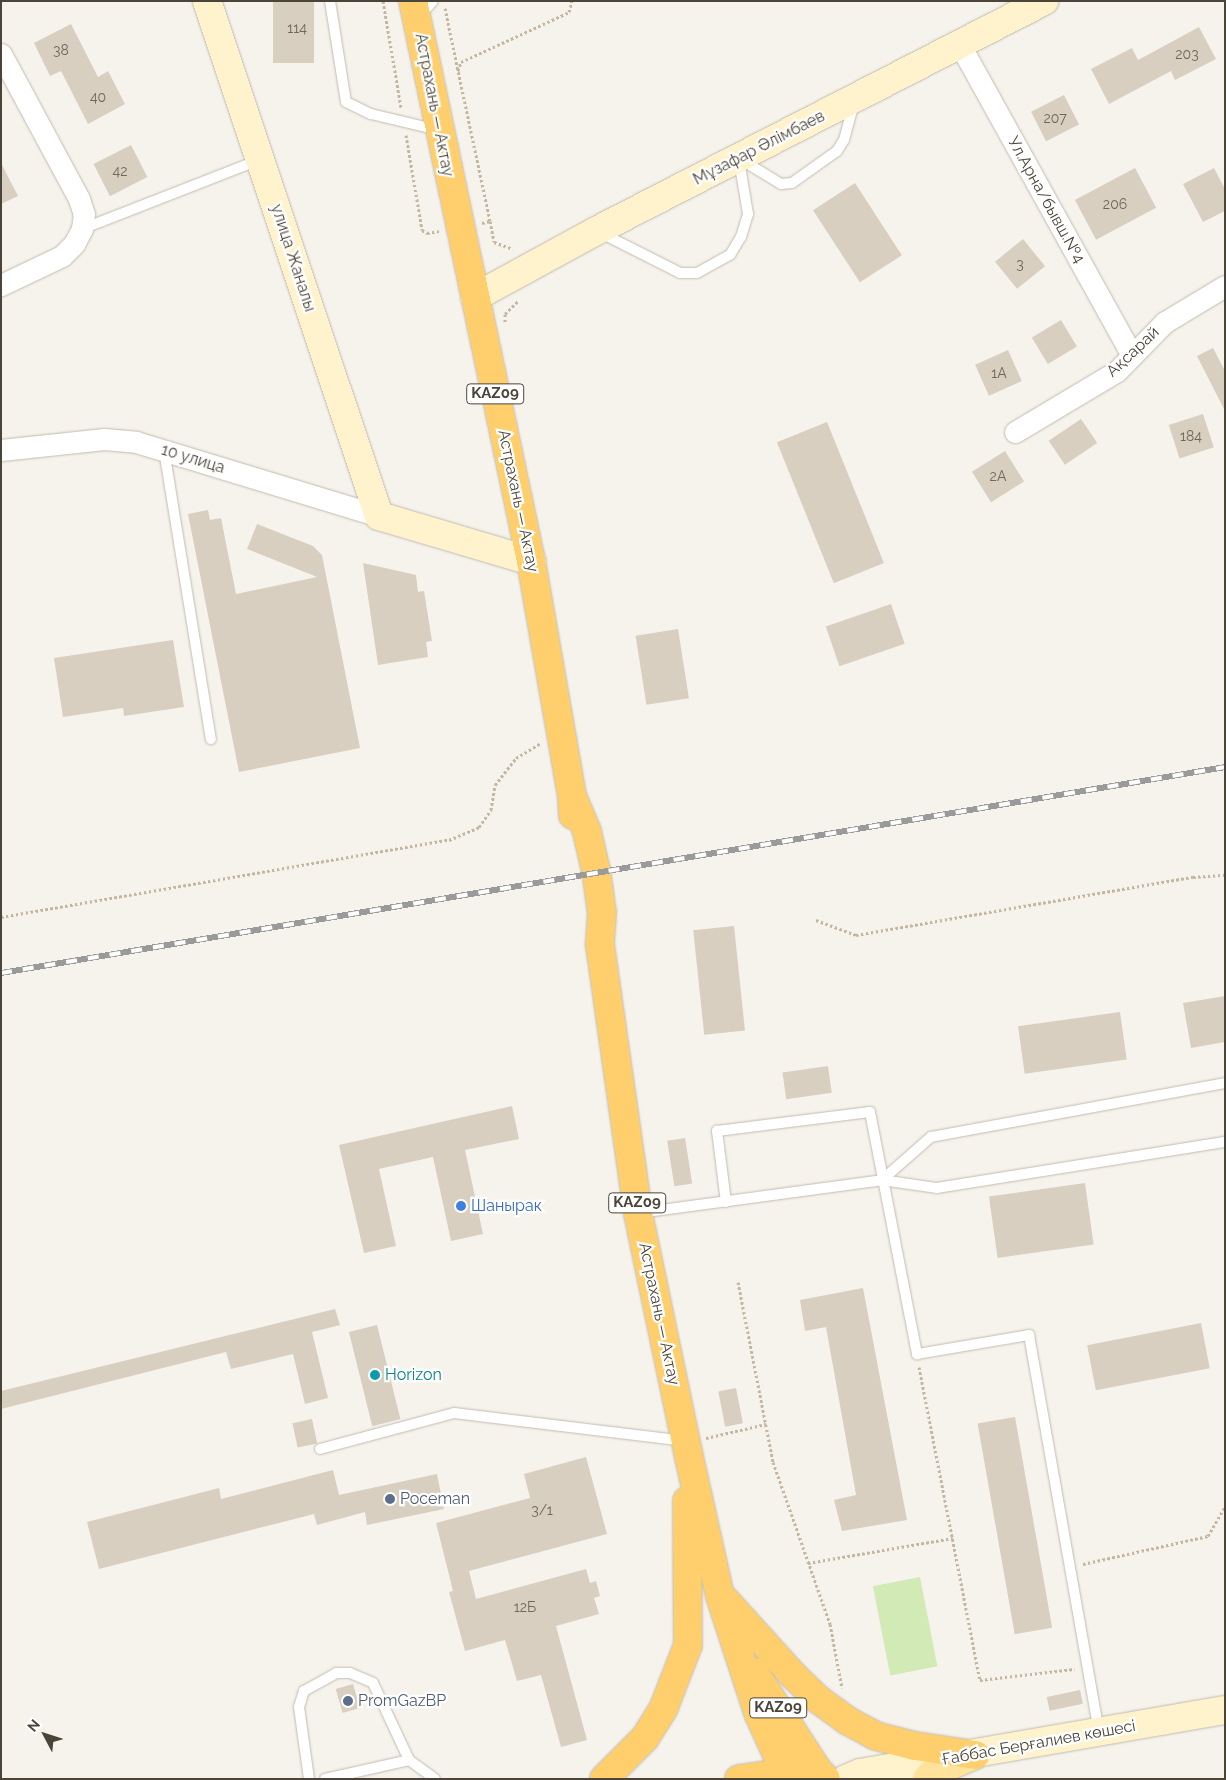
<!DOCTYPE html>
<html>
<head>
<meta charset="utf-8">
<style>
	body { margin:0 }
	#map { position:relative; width:1226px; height:1780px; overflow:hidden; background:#f6f3ec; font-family:Raleway,sans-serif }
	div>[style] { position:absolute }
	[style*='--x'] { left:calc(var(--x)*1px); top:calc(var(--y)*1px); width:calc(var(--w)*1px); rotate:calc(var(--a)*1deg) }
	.green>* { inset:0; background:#d2eab5; transform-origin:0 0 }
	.building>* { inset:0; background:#d8cfc1; transform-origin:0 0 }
	.path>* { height:3px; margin-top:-1.5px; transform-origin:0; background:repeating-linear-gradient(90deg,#c4b79f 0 2.5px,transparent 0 5px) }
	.roads { filter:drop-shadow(0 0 1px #c2bbae) drop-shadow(0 0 1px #c2bbae) }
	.lane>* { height:10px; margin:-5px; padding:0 5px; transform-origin:5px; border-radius:5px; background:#fff }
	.street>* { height:21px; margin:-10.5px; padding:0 10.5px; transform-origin:10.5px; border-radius:10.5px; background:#fff }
	.secondary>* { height:28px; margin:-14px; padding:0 14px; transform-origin:14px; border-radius:14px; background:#fff3cd }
	.primary>* { height:28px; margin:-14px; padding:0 14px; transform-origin:14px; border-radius:14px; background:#ffe39c }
	.highway>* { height:28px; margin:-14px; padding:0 14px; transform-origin:14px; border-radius:14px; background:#ffcf6e }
	.rail>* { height:5.5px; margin-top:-2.75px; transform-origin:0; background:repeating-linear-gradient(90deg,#fff 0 11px,#9a9a9a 0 22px); box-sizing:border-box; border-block:1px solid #9a9a9a }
	.dots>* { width:14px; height:14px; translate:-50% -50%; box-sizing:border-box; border:2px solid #fff; border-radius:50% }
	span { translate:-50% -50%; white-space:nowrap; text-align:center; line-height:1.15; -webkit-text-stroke:4.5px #fff; paint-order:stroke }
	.number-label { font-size:14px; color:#6e675b }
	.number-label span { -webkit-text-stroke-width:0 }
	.shield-label span { padding:1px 4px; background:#fff; border:1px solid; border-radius:4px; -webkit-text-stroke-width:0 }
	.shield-label { font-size:15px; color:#4b4439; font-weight:700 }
	.street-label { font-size:16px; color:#4b4439 }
	.shop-label { font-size:16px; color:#366cbe }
	.left { translate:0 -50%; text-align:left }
	.culture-label { font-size:16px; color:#0d838f }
	.service-label { font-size:16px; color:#4e5e75 }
	.frame { position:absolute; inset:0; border:2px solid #4b4439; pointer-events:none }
	.north { position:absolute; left:20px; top:1710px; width:50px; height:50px; -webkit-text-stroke:4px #fff; paint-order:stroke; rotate:310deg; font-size:14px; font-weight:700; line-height:20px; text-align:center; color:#4b4439 }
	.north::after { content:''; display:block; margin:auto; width:18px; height:22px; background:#4b4439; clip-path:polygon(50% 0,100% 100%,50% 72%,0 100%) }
</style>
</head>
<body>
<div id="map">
	<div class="green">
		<i style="left:920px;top:1577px;width:91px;height:48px;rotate:79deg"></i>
	</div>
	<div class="building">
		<i style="left:273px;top:1px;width:41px;height:62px"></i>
		<i style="clip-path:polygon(71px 24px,98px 77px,108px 71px,125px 104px,88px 124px,61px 71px,50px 76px,34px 43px)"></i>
		<i style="clip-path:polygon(1199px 27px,1216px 59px,1175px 80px,1171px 71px,1109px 104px,1091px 69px,1132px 48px,1138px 60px)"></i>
		<i style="left:1064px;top:95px;width:33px;height:37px;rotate:63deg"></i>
		<i style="left:131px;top:145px;width:36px;height:42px;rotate:63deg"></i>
		<i style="clip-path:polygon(1px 163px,18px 196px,1px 204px)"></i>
		<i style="left:1135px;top:168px;width:45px;height:68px;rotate:62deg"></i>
		<i style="clip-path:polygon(1214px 168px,1225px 189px,1225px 211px,1203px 222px,1183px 184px)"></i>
		<i style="left:855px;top:183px;width:86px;height:50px;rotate:57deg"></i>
		<i style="left:1023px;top:239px;width:35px;height:36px;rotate:51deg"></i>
		<i style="left:1061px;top:320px;width:31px;height:34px;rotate:59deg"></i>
		<i style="clip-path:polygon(1213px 348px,1225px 371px,1225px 411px,1197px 356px)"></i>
		<i style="left:1008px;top:350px;width:34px;height:36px;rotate:66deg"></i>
		<i style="left:1203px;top:414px;width:35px;height:36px;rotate:72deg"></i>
		<i style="left:1081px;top:419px;width:29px;height:39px;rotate:56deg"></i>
		<i style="left:827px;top:422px;width:152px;height:54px;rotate:68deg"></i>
		<i style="left:1005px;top:451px;width:36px;height:39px;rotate:58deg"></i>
		<i style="clip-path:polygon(208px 510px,210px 520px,221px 518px,236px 594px,317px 577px,247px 549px,257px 524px,313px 546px,322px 555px,360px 748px,239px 772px,188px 514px)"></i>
		<i style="clip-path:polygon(363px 563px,416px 575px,418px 592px,424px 591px,432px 641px,426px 642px,428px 657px,378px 665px)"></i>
		<i style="left:891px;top:604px;width:42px;height:69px;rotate:71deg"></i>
		<i style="left:678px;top:629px;width:70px;height:43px;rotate:81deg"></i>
		<i style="clip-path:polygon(173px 640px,184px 707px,124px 716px,123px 708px,63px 717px,54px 658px)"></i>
		<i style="left:734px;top:926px;width:105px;height:41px;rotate:84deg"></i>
		<i style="clip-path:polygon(1225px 996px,1225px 1042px,1191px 1048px,1183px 1003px)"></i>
		<i style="left:1120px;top:1012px;width:48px;height:103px;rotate:82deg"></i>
		<i style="left:828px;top:1066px;width:27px;height:46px;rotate:82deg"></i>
		<i style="clip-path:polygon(512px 1106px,519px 1139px,465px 1150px,483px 1234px,451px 1241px,433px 1157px,379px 1169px,396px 1246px,364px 1253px,339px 1145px)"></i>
		<i style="left:685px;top:1138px;width:46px;height:18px;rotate:81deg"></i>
		<i style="left:1085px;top:1183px;width:62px;height:97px;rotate:82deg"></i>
		<i style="clip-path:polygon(863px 1288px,907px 1520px,842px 1531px,834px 1500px,856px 1495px,826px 1327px,805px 1331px,800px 1300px)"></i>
		<i style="clip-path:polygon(335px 1309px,340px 1325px,312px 1332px,328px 1398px,305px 1404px,293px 1354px,231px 1369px,226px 1352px,1px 1409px,1px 1391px)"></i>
		<i style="left:1201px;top:1323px;width:46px;height:116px;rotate:79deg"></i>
		<i style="left:377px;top:1325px;width:97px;height:29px;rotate:76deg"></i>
		<i style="left:736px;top:1388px;width:36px;height:18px;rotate:79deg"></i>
		<i style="left:1015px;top:1417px;width:214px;height:38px;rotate:80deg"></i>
		<i style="left:312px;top:1419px;width:25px;height:20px;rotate:78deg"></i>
		<i style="clip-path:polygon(586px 1457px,607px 1534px,469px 1571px,476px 1599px,586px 1569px,590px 1583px,596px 1581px,600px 1596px,594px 1598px,599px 1614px,556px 1626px,587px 1740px,561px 1747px,541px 1675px,517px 1681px,505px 1640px,465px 1651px,449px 1592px,453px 1591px,436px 1523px,530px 1498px,524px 1474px)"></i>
		<i style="clip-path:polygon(333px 1470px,339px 1495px,437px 1474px,444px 1509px,367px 1525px,365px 1512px,317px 1525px,314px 1514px,99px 1569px,87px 1522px,219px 1488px,221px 1499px)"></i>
		<i style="left:353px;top:1684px;width:25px;height:18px;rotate:74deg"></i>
		<i style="left:1080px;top:1690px;width:14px;height:34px;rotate:78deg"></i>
	</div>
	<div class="path">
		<i style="--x:383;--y:1;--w:108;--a:80.4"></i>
		<i style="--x:445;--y:8;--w:64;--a:78.3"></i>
		<i style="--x:406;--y:135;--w:96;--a:80.4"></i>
		<i style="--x:422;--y:230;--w:6;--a:31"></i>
		<i style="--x:427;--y:233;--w:12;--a:-9"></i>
		<i style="--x:490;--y:221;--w:21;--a:79"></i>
		<i style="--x:494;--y:242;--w:20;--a:20"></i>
		<i style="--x:482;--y:223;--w:8;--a:-14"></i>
		<i style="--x:490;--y:221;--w:153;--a:-102"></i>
		<i style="--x:458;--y:71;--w:9;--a:-72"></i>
		<i style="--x:461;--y:62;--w:119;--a:-24.8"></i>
		<i style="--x:569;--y:12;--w:11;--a:-75"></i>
		<i style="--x:505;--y:322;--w:8;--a:-90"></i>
		<i style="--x:505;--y:314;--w:18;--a:-45"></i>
		<i style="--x:1;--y:917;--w:455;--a:-9.8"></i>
		<i style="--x:449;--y:840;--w:33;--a:-23"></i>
		<i style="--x:479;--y:827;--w:21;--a:-55"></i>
		<i style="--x:491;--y:810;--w:25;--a:-81"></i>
		<i style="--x:495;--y:785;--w:34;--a:-52"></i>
		<i style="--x:516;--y:758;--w:29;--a:-31"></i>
		<i style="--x:816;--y:920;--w:43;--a:20.6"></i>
		<i style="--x:856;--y:935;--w:342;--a:-9.8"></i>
		<i style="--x:1193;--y:877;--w:32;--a:-4"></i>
		<i style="--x:738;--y:1282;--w:183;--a:79"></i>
		<i style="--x:773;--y:1462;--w:172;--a:70.6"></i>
		<i style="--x:830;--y:1624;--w:65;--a:79.4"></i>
		<i style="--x:919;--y:1367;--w:319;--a:79"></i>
		<i style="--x:980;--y:1680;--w:95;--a:-6.7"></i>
		<i style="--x:706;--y:1438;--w:62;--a:-13.1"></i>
		<i style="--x:808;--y:1563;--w:147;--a:-9.8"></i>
		<i style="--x:1083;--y:1564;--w:128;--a:-12.6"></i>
		<i style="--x:1208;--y:1536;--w:34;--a:-60"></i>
	</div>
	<div class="roads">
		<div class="lane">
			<i style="--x:330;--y:1;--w:102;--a:81"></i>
			<i style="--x:346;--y:102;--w:28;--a:26"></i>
			<i style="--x:371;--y:114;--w:69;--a:13.4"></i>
			<i style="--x:419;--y:17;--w:21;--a:-49"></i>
			<i style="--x:740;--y:159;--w:48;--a:31.4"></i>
			<i style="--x:781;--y:184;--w:11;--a:-5"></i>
			<i style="--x:792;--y:183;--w:55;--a:-35.4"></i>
			<i style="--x:837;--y:151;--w:13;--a:-58"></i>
			<i style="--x:844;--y:140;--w:38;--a:-75"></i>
			<i style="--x:82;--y:229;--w:190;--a:-21.3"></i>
			<i style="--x:599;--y:232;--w:91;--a:26.8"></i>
			<i style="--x:680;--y:273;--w:17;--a:0"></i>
			<i style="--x:697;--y:273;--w:38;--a:-29"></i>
			<i style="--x:730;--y:255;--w:21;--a:-59"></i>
			<i style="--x:741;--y:237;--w:24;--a:-73"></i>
			<i style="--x:748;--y:214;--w:55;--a:-99.5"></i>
			<i style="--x:164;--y:450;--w:293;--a:80.8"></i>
			<i style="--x:882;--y:1180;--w:65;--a:-41.3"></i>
			<i style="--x:931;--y:1137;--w:299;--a:-10.4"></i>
			<i style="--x:726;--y:1202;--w:72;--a:-97.2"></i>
			<i style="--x:717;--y:1131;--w:154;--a:-7.1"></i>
			<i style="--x:870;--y:1112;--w:247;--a:79"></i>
			<i style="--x:917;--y:1354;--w:114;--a:-9.6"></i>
			<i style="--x:1029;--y:1335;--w:402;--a:80"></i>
			<i style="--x:639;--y:1213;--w:245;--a:-7.7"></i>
			<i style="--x:882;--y:1180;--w:56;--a:8.3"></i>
			<i style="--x:937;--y:1188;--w:292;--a:-9.1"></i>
			<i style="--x:320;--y:1449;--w:139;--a:-15"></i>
			<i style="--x:454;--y:1413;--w:233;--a:6.9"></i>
			<i style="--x:309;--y:1779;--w:73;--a:-97.9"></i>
			<i style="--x:299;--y:1707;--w:17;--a:-73"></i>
			<i style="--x:304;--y:1691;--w:37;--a:-29"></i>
			<i style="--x:336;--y:1673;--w:14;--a:0"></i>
			<i style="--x:350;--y:1673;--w:25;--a:23"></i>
			<i style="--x:373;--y:1683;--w:85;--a:64.9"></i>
			<i style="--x:325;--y:1779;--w:86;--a:-12.7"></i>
			<i style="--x:409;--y:1760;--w:32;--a:36"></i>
		</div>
		<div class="street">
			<i style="--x:960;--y:45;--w:355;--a:61"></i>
			<i style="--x:1;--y:54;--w:165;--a:61.7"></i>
			<i style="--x:79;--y:199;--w:16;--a:72"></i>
			<i style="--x:84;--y:214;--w:15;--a:98"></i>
			<i style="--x:82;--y:229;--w:17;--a:118"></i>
			<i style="--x:74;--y:244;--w:17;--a:135"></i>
			<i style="--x:62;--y:256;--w:68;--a:154.6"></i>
			<i style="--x:1015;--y:432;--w:119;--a:-30.9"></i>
			<i style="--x:1117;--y:371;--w:69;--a:-45.6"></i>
			<i style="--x:1165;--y:322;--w:70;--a:-31"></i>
			<i style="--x:1;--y:450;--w:104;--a:-6.1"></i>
			<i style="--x:104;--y:439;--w:32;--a:5"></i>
			<i style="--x:136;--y:442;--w:254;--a:16.9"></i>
		</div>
		<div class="secondary">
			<i style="--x:207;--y:1;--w:543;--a:71.53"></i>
			<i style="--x:379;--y:516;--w:159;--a:16.5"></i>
			<i style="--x:475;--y:297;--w:138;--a:-28.6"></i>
			<i style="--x:596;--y:231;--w:504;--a:-27.18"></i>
			<i style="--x:846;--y:1779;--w:15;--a:-23"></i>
			<i style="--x:860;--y:1773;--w:370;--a:-9.8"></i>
		</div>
		<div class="primary">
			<i style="--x:927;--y:1779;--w:6;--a:-51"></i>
			<i style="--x:931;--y:1774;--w:48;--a:-23.4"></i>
		</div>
		<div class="highway">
			<i style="--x:413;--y:1;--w:572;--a:78.1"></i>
			<i style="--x:531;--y:561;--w:239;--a:80.1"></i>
			<i style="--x:572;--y:796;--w:19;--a:87"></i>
			<i style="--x:572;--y:796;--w:39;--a:67"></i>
			<i style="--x:587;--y:832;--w:39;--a:77"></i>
			<i style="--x:596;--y:870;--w:43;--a:82.1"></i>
			<i style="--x:602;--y:913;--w:32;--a:94"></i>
			<i style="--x:600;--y:945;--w:271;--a:81.9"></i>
			<i style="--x:638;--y:1213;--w:249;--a:78.2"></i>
			<i style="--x:689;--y:1457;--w:142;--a:77.4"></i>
			<i style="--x:720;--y:1596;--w:125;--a:71.9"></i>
			<i style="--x:759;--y:1715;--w:70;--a:65.6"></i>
			<i style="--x:725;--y:1600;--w:101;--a:47.8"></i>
			<i style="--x:793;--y:1675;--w:36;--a:44"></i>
			<i style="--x:819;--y:1700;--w:36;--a:36"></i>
			<i style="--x:848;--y:1721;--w:32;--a:28"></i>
			<i style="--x:876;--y:1736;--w:40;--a:14.4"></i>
			<i style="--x:915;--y:1746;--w:61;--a:8.5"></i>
			<i style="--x:754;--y:1672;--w:116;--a:57"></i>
			<i style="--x:817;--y:1769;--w:13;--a:48"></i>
			<i style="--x:604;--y:1779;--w:58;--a:-45"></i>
			<i style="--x:645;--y:1738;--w:36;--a:-58"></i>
			<i style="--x:664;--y:1707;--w:66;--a:-68.8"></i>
			<i style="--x:688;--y:1645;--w:144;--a:-90.4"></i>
			<i style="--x:739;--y:1779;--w:64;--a:-8.1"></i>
		</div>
	</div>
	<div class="rail">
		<i style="--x:1;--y:973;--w:1241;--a:-9.55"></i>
	</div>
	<div class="dots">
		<i style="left:461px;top:1206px;background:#3f7fe0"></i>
		<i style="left:375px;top:1375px;background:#0f9aa8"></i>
		<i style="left:390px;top:1499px;background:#5c6f8a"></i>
		<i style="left:348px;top:1701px;background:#5c6f8a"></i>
	</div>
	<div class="number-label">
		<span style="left:297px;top:28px">114</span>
		<span style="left:61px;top:50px">38</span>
		<span style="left:1187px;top:54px">203</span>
		<span style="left:98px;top:97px">40</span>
		<span style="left:1055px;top:118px">207</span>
		<span style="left:120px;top:171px">42</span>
		<span style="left:1115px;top:204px">206</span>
		<span style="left:1020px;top:264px">3</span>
		<span style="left:999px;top:373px">1А</span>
		<span style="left:1191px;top:436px">184</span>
		<span style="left:998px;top:476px">2А</span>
		<span style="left:542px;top:1510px">3/1</span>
		<span style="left:525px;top:1607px">12Б</span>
	</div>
	<div class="shield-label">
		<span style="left:495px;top:394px">KAZ09</span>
		<span style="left:637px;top:1203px">KAZ09</span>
		<span style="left:778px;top:1708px">KAZ09</span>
	</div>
	<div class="street-label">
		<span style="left:434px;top:105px;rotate:79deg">Астрахань — Актау</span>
		<span style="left:759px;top:148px;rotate:-27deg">Мұзафар Әлімбаев</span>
		<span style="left:1046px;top:200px;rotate:61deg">Ул.Арна/бывш.№4</span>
		<span style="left:293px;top:258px;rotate:72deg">улица Жаналы</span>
		<span style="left:1133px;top:352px;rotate:-43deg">Ақсарай</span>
		<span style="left:193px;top:459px;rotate:17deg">10 улица</span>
		<span style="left:518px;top:501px;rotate:78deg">Астрахань — Актау</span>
		<span style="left:659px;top:1314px;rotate:78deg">Астрахань — Актау</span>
		<span style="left:1039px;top:1743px;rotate:-10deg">Ғаббас Берғалиев көшесі</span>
	</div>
	<div class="shop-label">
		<span class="left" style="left:471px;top:1206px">Шанырак</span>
	</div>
	<div class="culture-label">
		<span class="left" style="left:385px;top:1375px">Horizon</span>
	</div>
	<div class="service-label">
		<span class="left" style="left:400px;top:1499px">Poceman</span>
		<span class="left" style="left:358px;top:1701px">PromGazBP</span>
	</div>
	<div class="frame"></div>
	<div class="north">N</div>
</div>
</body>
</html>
